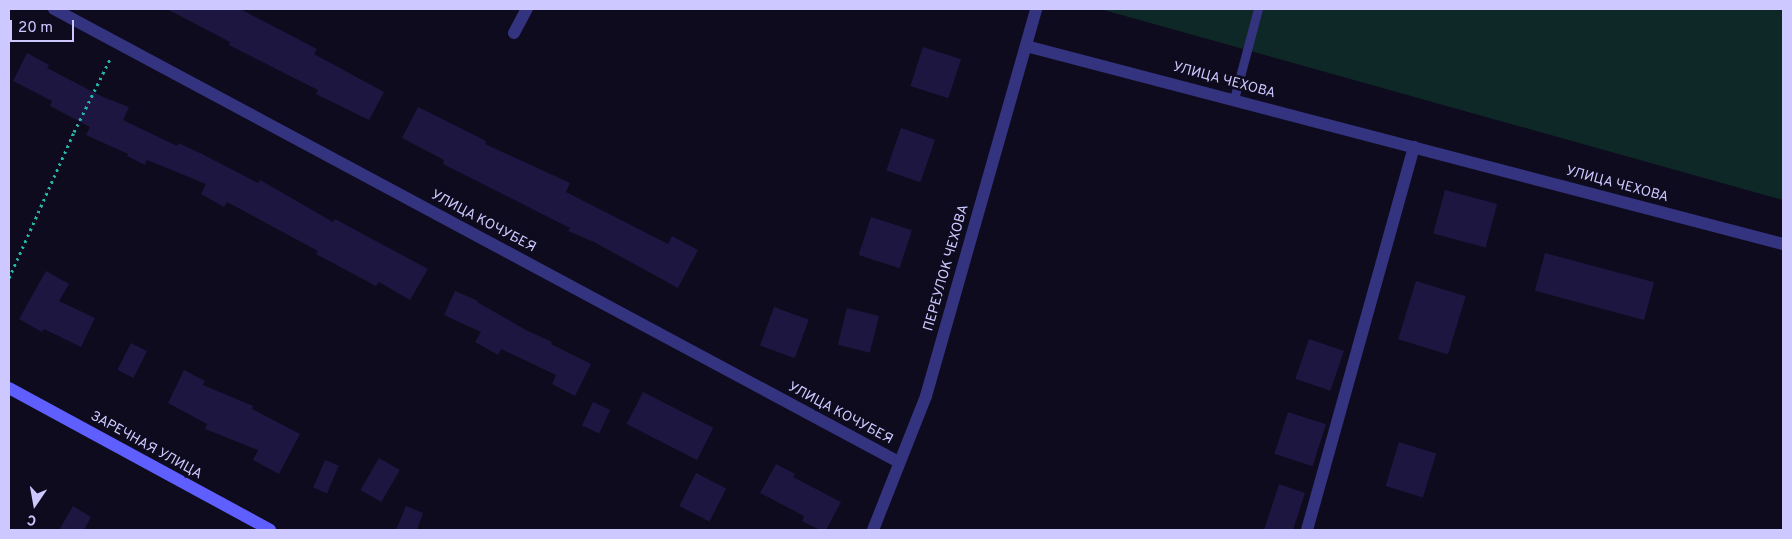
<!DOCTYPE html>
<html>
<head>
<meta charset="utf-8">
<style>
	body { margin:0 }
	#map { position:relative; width:1792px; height:539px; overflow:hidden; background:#0e0b1e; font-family:Overpass,sans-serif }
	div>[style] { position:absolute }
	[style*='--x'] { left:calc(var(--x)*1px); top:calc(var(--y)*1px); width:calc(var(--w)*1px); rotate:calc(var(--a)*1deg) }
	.green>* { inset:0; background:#0e2827 }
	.building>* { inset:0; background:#1d1640; transform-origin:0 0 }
	.path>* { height:3px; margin-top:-1.5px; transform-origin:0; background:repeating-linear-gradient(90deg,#26b4a9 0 2.5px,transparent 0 6.5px) }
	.service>* { height:9px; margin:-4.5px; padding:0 4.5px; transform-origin:4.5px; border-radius:4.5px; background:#343380 }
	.minor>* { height:12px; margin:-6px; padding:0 6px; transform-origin:6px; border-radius:6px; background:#343380 }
	.secondary>* { height:12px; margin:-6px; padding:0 6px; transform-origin:6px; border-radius:6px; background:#5f5fff }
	span { translate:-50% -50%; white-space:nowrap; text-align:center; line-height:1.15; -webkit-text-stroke:5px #0e0b1e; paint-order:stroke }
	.street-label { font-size:14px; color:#cdc8ff }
	.frame { position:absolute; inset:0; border:10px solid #cdc8ff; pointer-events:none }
	.north { position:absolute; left:10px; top:479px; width:50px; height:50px; -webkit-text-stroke:4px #0e0b1e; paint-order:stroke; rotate:192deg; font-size:14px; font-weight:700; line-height:20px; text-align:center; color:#cdc8ff }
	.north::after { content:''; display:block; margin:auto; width:18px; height:22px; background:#cdc8ff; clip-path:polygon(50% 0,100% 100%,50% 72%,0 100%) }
	.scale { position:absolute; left:10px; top:20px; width:64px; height:22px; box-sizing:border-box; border:2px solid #cdc8ff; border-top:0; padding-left:6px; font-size:15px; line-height:18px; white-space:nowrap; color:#cdc8ff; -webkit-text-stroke:4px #0e0b1e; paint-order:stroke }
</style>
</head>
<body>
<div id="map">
	<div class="green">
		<i style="clip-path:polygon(1100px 9px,1783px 9px,1783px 200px)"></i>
	</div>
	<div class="building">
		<i style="clip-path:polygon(167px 9px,240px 9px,317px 49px,314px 54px,384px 92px,369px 120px,316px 94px,318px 90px,229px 45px,230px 42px)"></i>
		<i style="left:923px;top:47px;width:40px;height:41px;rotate:18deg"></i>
		<i style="clip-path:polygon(27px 53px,49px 65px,47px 68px,103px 97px,129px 107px,123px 120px,177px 146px,178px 143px,200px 153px,258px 183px,260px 180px,333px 222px,335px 219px,428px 269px,410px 300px,379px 282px,376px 286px,316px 254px,318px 251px,227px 202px,224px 207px,201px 194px,206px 184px,147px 160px,145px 165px,127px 156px,128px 154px,86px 135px,90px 127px,50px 106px,52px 101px,13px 81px)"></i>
		<i style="clip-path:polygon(418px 107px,486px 141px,485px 144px,570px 183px,566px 192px,668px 244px,672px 236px,698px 250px,678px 288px,594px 242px,568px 231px,570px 228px,443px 164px,444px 160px,402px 138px)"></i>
		<i style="left:901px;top:128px;width:36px;height:45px;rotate:19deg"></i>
		<i style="left:1445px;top:190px;width:54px;height:45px;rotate:15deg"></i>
		<i style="left:871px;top:217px;width:43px;height:40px;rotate:18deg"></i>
		<i style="left:1545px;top:253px;width:113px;height:39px;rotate:15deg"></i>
		<i style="clip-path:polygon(46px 271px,69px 284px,59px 301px,95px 318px,81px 347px,44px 329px,42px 332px,19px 319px)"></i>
		<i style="left:1416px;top:281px;width:52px;height:61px;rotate:17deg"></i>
		<i style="clip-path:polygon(455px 291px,478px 301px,477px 302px,526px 330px,552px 342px,551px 344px,591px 364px,575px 396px,552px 384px,556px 375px,501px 349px,498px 355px,475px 342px,481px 332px,444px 315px)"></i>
		<i style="left:774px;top:307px;width:37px;height:41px;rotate:20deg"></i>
		<i style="left:847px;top:308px;width:33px;height:38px;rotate:14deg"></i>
		<i style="left:1309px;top:339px;width:37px;height:42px;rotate:19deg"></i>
		<i style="left:131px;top:343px;width:18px;height:30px;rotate:27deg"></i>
		<i style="clip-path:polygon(184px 370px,205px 381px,203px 385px,253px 406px,252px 409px,300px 434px,279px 474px,253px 460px,258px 450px,205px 429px,207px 424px,168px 403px)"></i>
		<i style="left:643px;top:392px;width:79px;height:36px;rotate:27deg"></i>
		<i style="left:593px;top:402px;width:19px;height:26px;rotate:25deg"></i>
		<i style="left:1288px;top:412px;width:40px;height:44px;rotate:18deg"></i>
		<i style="left:1399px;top:442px;width:39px;height:46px;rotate:17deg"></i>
		<i style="left:379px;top:458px;width:24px;height:37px;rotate:30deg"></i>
		<i style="left:325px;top:460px;width:15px;height:30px;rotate:23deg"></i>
		<i style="clip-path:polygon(776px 464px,795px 474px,793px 477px,841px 502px,826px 530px,820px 530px,802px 521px,804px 516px,760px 493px)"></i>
		<i style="left:696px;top:473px;width:34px;height:37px;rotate:27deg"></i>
		<i style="clip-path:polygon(1279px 484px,1305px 493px,1293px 530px,1264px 530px)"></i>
		<i style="clip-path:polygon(73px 506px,91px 517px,84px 530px,59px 530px)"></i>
		<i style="clip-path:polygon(406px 506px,423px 513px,417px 530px,396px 530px)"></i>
	</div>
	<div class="path">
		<i style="--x:9;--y:278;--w:160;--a:-66"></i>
		<i style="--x:74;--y:132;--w:84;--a:-63.7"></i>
	</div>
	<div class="service">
		<i style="--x:1234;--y:99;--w:93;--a:-75.1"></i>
	</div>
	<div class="minor">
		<i style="--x:54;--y:9;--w:959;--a:28.2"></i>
		<i style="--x:514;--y:33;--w:27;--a:-62"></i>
		<i style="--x:1026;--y:46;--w:782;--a:14.66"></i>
		<i style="--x:873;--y:530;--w:144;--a:-68.4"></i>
		<i style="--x:926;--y:396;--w:402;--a:-74.1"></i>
		<i style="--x:1307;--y:530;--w:398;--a:-74.4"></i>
	</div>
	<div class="secondary">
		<i style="--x:9;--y:388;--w:297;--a:28.5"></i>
	</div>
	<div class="street-label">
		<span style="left:1224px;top:81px;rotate:15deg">УЛИЦА ЧЕХОВА</span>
		<span style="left:1617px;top:185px;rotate:15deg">УЛИЦА ЧЕХОВА</span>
		<span style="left:483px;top:222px;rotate:28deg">УЛИЦА КОЧУБЕЯ</span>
		<span style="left:947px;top:268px;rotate:-74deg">ПЕРЕУЛОК ЧЕХОВА</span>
		<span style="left:840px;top:414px;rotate:28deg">УЛИЦА КОЧУБЕЯ</span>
		<span style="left:146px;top:446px;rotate:29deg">ЗАРЕЧНАЯ УЛИЦА</span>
	</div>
	<div class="frame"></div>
	<div class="north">С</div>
	<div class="scale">20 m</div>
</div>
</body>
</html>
